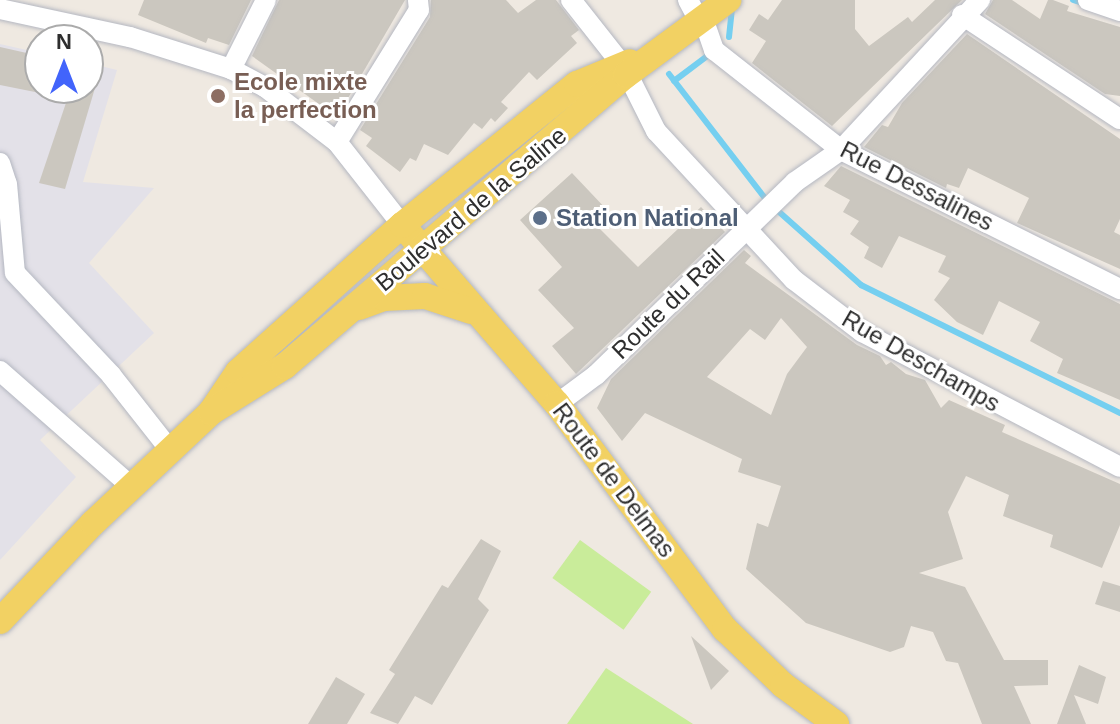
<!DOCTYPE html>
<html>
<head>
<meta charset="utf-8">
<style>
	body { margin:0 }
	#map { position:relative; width:1120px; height:724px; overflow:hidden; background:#efe9e1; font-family:Helvetica,sans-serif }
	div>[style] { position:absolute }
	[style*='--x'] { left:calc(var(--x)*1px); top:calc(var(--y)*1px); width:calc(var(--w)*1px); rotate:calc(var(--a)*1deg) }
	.industrial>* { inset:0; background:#e3e1e8 }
	.pitch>* { inset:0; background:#c9ec9a; transform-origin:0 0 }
	.stream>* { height:6px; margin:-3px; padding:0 3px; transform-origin:3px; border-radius:3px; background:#75cff0 }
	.building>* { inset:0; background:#cbc7bf }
	.roads { filter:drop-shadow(0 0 2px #b4b7c1) drop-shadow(0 0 2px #b4b7c1) }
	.minor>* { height:20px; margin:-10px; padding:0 10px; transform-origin:10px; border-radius:10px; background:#fff }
	.major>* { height:26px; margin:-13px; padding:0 13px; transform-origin:13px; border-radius:13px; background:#f2d163 }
	.dots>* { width:22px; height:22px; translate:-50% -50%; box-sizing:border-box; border:4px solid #fff; border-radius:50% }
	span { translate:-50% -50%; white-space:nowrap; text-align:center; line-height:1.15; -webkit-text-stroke:6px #fff; paint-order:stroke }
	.education-label { font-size:24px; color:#785e54; font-weight:700 }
	.left { translate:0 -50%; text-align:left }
	.street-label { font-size:24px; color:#2e2e2e }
	.service-label { font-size:24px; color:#4e5e75; font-weight:700 }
	.north { position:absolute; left:24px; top:24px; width:80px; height:80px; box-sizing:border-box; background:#fff; border:2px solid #ababab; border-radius:50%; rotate:0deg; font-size:22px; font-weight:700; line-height:32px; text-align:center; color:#2e2e2e }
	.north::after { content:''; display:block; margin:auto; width:28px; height:36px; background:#4264fb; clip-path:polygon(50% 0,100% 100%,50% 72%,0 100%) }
</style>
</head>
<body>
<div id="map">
	<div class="industrial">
		<i style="clip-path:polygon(0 44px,40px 53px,40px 88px,88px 88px,88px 63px,117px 70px,83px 182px,154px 188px,89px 263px,154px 333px,40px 440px,76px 477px,0 560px)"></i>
	</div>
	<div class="pitch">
		<i style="left:580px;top:540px;width:88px;height:47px;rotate:36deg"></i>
		<i style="clip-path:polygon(606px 668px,693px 724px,567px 724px)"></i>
	</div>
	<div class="stream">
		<i style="--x:1073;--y:0;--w:14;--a:17"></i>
		<i style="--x:729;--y:37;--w:30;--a:-84"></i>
		<i style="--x:669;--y:74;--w:162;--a:52.3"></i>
		<i style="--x:768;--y:202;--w:125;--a:41.7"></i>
		<i style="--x:861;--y:285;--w:289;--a:26.3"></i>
		<i style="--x:674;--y:81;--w:41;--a:-37.1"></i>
	</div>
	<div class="building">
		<i style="clip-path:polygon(144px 0,251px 0,229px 45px,208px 38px,206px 43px,138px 15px)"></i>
		<i style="clip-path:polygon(279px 0,405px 0,337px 117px,252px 56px)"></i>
		<i style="clip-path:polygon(431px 0,506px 0,518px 13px,536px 0,556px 0,579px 30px,571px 36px,577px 43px,537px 80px,529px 72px,501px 102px,508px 108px,495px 122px,491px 118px,482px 129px,474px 123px,448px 155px,424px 144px,416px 161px,410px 158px,400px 172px,366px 146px,372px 138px,360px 130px,430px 17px)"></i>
		<i style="clip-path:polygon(782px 0,855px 0,855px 29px,869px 46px,908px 17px,912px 22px,935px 0,962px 0,832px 126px,752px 63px,766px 41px,749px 30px,759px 14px,768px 20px)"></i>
		<i style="clip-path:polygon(993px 0,1012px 0,1040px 19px,1048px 0,1053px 0,1069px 6px,1067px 11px,1120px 27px,1120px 96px,1105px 94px,985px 14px)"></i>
		<i style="clip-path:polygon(967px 34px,1120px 139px,1120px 219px,1114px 232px,1120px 235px,1120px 269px,1017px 223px,1029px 198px,968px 168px,959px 188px,947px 184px,946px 188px,864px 147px,882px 125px,888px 127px,902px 103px)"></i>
		<i style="clip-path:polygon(0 47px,40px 56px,40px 93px,0 85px)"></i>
		<i style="clip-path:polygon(71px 88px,95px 88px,65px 189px,39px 183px)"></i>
		<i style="clip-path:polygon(841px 166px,1120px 304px,1120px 400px,1057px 373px,1063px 359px,1030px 341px,1040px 322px,999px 301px,983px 335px,957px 322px,934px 300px,950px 278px,938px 272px,946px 256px,899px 236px,882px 268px,864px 258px,869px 247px,850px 234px,859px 221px,843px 212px,850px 200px,824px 186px)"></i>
		<i style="clip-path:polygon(572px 173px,608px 211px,595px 224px,638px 267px,701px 207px,725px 232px,576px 374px,552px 346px,574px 328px,538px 290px,562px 267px,520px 220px)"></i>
		<i style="clip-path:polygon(evenodd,744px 250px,751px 256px,745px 263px,857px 345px,880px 356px,886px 365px,891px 362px,906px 374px,925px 380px,941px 408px,949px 400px,1005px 425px,1002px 432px,1120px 484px,1120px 525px,1102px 568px,1050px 547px,1053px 535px,1003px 516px,1009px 495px,966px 476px,948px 512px,963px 559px,919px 573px,965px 587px,1004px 660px,1048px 660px,1048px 685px,1014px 686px,1031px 724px,982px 724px,958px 663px,946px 661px,933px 632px,911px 626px,904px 647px,890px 652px,806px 623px,746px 569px,757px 523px,768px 527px,781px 486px,738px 472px,742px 459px,645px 413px,622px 441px,597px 408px,611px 379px,744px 250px,781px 318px,807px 347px,787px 374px,771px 415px,707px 377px,750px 329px,765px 340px,781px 318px)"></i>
		<i style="clip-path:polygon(481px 539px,501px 551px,478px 599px,489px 610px,432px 705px,415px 696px,398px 724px,370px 713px,395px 674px,389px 670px,442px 585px,448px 588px)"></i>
		<i style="clip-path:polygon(1103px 581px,1120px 586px,1120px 612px,1095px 604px)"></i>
		<i style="clip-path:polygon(691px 636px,729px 671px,711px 690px)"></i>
		<i style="clip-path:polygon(1079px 665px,1106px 677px,1098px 704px,1074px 695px,1086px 724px,1057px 724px)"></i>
		<i style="clip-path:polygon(336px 677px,365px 694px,347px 724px,308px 724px)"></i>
	</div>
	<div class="roads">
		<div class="minor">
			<i style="--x:571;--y:0;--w:85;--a:51.7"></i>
			<i style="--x:624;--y:67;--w:72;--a:63.4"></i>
			<i style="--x:656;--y:131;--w:203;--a:47.2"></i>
			<i style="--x:794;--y:280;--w:86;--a:37.4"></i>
			<i style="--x:862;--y:332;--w:291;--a:27.6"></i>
			<i style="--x:688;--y:0;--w:15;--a:62"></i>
			<i style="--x:1088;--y:0;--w:34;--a:19"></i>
			<i style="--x:0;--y:9;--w:133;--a:12.2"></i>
			<i style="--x:130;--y:37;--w:106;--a:17.6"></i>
			<i style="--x:231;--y:69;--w:38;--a:28"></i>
			<i style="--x:265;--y:87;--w:91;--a:37.4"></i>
			<i style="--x:337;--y:142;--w:105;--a:51.9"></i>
			<i style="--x:962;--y:15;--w:189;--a:33.4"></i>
			<i style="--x:704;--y:21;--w:31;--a:71"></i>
			<i style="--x:714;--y:50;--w:162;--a:38.2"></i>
			<i style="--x:841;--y:150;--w:312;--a:26.5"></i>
			<i style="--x:231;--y:69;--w:77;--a:-63.1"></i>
			<i style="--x:337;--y:142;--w:155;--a:-58.2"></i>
			<i style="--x:419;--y:10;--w:10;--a:-96"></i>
			<i style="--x:0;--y:163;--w:22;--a:72"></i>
			<i style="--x:7;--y:184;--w:89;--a:84.9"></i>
			<i style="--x:15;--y:273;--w:140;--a:46.7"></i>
			<i style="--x:111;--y:375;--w:95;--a:51.8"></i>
			<i style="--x:0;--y:371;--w:176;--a:41.3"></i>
			<i style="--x:557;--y:404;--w:49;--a:-36.6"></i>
			<i style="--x:596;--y:375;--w:277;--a:-44.1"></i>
			<i style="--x:795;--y:182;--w:56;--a:-34.8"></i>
			<i style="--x:841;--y:150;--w:205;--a:-47.2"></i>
		</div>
		<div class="major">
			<i style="--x:402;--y:225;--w:237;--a:49.1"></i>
			<i style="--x:557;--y:404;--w:281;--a:53.3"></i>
			<i style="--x:725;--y:629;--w:81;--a:44"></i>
			<i style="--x:783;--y:685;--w:66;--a:36.3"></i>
			<i style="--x:359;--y:307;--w:27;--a:-20"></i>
			<i style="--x:384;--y:298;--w:41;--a:-2.8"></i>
			<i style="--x:425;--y:296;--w:48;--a:18.1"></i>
			<i style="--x:211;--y:412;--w:48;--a:-56"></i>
			<i style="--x:238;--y:372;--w:220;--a:-41.9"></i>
			<i style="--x:402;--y:225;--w:225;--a:-38.9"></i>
			<i style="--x:577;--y:84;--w:57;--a:-22.5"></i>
			<i style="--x:0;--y:621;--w:135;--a:-46.5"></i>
			<i style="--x:93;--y:523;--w:162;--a:-43.2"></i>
			<i style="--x:211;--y:412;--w:87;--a:-31.9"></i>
			<i style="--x:285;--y:366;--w:448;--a:-40.5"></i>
			<i style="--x:626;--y:75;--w:127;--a:-36.3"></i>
		</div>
	</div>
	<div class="dots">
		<i style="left:218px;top:96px;background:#8d6e63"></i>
		<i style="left:540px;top:218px;background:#5c6f8a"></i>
	</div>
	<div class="education-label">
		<span class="left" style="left:234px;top:96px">Ecole mixte<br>la perfection</span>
	</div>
	<div class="street-label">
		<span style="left:917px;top:186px;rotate:27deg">Rue Dessalines</span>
		<span style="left:471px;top:209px;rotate:-40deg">Boulevard de la Saline</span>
		<span style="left:668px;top:304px;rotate:-44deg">Route du Rail</span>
		<span style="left:921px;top:361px;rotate:30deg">Rue Deschamps</span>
		<span style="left:614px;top:480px;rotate:53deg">Route de Delmas</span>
	</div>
	<div class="service-label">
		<span class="left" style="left:556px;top:218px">Station National</span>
	</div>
	<div class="north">N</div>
</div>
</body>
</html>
